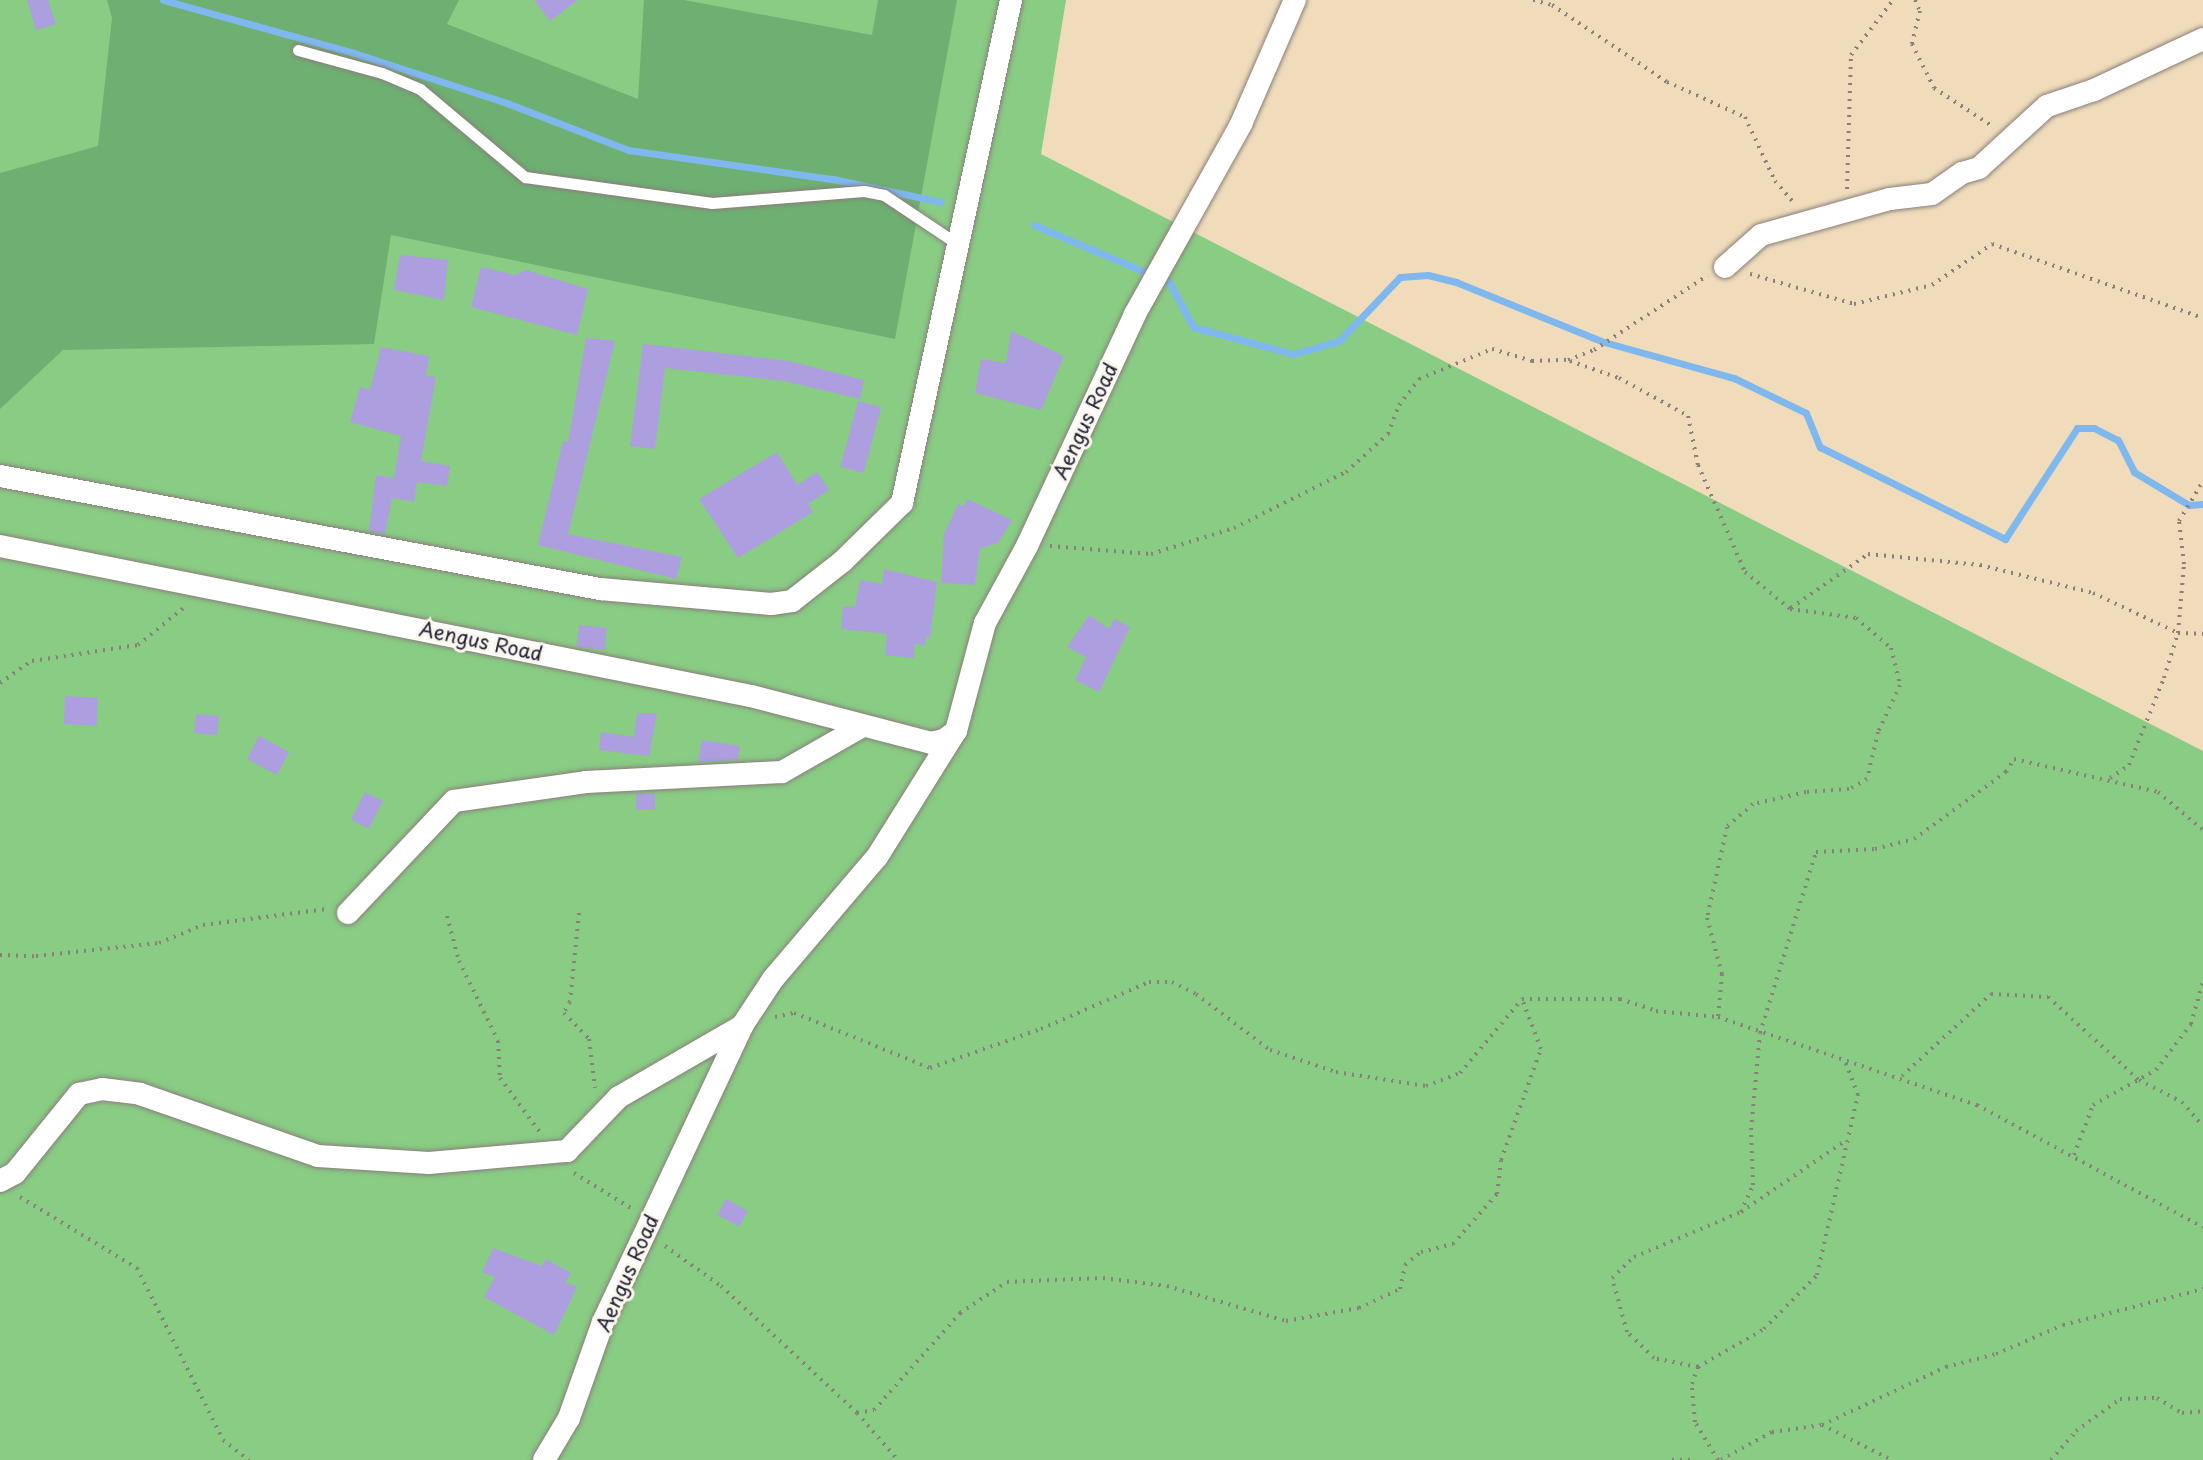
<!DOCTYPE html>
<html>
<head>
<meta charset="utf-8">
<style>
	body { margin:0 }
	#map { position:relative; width:2203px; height:1460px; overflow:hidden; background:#f0dcbb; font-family:"Playpen Sans",sans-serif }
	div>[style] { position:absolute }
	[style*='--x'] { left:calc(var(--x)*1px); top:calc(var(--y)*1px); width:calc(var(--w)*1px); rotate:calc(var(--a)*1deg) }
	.green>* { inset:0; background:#89cc84 }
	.forest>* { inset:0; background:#6eb072 }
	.stream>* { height:7px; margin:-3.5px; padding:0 3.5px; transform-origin:3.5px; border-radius:3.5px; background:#7fb8ef }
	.building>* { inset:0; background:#ad9fdf; transform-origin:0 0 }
	.path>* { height:4px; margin-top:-2px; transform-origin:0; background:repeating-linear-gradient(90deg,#897f7b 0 2px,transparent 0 8px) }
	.roads { filter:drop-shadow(0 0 2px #897f7b) drop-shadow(0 0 2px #897f7b) }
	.lane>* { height:11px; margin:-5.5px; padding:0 5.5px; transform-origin:5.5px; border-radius:5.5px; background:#fff }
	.street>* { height:22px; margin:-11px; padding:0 11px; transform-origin:11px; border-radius:11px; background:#fff }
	span { translate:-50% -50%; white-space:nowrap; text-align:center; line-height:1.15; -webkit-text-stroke:6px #fbf7ec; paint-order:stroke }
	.street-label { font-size:20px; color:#22223b }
</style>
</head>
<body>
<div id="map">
	<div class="green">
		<i style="clip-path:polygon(0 0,1066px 0,1041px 154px,2203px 751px,2203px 1460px,0 1460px)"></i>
	</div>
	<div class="forest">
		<i style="clip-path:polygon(107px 0,459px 0,447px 24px,638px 99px,644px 0,684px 0,872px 35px,878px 0,957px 0,895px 339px,391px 235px,374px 344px,63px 350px,0 409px,0 173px,98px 146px,112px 18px)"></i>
	</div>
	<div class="stream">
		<i style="--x:163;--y:0;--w:198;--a:15.5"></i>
		<i style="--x:354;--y:53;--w:161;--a:18.1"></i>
		<i style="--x:507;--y:103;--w:130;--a:21.2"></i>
		<i style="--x:628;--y:150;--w:207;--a:8.1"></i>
		<i style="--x:833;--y:179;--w:110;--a:12"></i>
		<i style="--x:1034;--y:225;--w:147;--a:22.9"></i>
		<i style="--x:1169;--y:282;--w:51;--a:61.9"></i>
		<i style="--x:1193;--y:327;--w:104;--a:15.1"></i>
		<i style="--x:1293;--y:354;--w:48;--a:-15.8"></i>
		<i style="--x:1339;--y:341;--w:88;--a:-46.4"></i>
		<i style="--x:1400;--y:277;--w:28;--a:-4"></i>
		<i style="--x:1428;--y:275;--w:29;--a:14"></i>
		<i style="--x:1456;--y:282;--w:160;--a:22.1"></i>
		<i style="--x:1604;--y:342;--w:135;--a:15.5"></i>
		<i style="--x:1734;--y:378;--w:80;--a:25.9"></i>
		<i style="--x:1806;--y:413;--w:37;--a:68"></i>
		<i style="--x:1820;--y:447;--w:207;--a:26.4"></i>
		<i style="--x:2005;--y:539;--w:132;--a:-57"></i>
		<i style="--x:2077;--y:428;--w:17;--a:0"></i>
		<i style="--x:2094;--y:428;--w:27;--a:27"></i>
		<i style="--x:2118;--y:440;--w:36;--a:63"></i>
		<i style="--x:2134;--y:472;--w:64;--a:31"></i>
		<i style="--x:2189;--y:505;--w:14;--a:-4"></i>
	</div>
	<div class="building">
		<i style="clip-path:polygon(27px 0,48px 0,56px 24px,36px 30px)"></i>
		<i style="clip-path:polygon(534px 0,578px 0,550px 21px)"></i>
		<i style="clip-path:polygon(400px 255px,448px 260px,444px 300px,394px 290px)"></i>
		<i style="clip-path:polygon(481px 267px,515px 275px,526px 270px,588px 289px,577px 335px,471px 307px)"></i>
		<i style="clip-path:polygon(1011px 331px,1064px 356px,1041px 410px,975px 393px,981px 359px,1006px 363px)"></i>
		<i style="clip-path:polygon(586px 338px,615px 341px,568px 534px,682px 557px,676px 579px,538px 545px,563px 441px,568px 442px)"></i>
		<i style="clip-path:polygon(643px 344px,789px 361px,864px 380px,860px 399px,784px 381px,665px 368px,655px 449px,630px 446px)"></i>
		<i style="clip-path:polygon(381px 347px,429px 356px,426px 376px,436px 377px,421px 461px,450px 466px,447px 486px,417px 482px,414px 502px,392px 498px,385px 534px,369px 531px,376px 475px,394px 478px,401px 436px,350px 422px,360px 387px,370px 390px)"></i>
		<i style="left:858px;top:401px;width:24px;height:68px;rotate:15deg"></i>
		<i style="clip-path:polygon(777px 452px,797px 485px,817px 472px,829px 490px,808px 504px,813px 512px,738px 558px,699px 499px)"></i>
		<i style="clip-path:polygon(967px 499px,1012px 520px,998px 543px,980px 548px,975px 585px,941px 583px,944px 534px,958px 504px,964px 506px)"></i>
		<i style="clip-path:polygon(884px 569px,937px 582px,930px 638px,926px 637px,925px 645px,915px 644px,914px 658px,885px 655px,887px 634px,841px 629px,843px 606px,855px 607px,860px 580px,882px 584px)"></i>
		<i style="clip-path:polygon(1089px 615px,1109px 629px,1114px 619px,1130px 627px,1099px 692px,1075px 680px,1086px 657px,1067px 647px)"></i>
		<i style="left:579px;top:625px;width:28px;height:22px;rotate:6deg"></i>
		<i style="left:65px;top:696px;width:33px;height:28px;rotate:3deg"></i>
		<i style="clip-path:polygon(637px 713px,657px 713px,649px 756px,599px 750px,601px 732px,634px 737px)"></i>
		<i style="left:196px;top:714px;width:23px;height:19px;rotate:5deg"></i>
		<i style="left:259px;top:736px;width:34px;height:26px;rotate:28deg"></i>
		<i style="clip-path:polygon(702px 740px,740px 746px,738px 760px,698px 762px)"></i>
		<i style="left:365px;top:792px;width:20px;height:31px;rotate:27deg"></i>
		<i style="left:636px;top:793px;width:19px;height:17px"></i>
		<i style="left:726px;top:1199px;width:25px;height:18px;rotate:29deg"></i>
		<i style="clip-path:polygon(493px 1248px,542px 1266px,546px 1259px,571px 1273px,565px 1282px,577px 1287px,554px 1335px,484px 1297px,495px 1277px,482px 1272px)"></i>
	</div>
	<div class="path">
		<i style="--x:1533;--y:0;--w:20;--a:15"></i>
		<i style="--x:1552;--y:5;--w:138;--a:33.8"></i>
		<i style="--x:1667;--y:82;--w:85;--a:24.2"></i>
		<i style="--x:1745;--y:117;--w:71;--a:64.9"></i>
		<i style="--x:1775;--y:181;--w:29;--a:49"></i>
		<i style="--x:1915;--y:0;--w:12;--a:66"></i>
		<i style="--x:1920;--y:11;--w:34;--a:104"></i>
		<i style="--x:1912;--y:44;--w:49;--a:63.4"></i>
		<i style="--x:1934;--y:88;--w:69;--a:33.2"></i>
		<i style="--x:1847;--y:189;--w:134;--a:-88.3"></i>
		<i style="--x:1851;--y:55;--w:69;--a:-52.6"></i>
		<i style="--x:1750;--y:274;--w:108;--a:16.1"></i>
		<i style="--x:1854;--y:304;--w:80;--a:-13.7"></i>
		<i style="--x:1932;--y:285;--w:73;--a:-34.3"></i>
		<i style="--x:1992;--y:244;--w:224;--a:19.3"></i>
		<i style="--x:1570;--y:361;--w:52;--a:19.1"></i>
		<i style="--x:1619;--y:378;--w:79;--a:28.8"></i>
		<i style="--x:1688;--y:416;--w:50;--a:78.5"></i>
		<i style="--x:1698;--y:465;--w:117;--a:66.3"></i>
		<i style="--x:1745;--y:572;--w:58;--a:39.4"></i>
		<i style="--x:1790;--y:609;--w:67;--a:7.8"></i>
		<i style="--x:1856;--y:618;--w:46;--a:40.6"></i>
		<i style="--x:1891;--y:648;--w:38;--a:76"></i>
		<i style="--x:1900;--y:685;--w:52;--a:115.1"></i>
		<i style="--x:1878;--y:732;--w:48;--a:103.2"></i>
		<i style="--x:1867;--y:779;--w:21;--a:151"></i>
		<i style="--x:1849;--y:789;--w:43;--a:176"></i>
		<i style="--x:1806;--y:792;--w:54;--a:167.2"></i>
		<i style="--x:1753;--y:804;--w:35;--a:139"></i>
		<i style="--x:1727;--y:827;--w:93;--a:102.4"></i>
		<i style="--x:1707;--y:918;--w:58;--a:75"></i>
		<i style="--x:1722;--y:974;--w:43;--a:95.3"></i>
		<i style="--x:1050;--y:546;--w:101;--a:4.5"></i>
		<i style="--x:1151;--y:554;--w:87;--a:-17.4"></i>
		<i style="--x:1234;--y:528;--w:125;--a:-26.6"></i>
		<i style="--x:1346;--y:472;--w:57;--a:-42.1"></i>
		<i style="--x:1388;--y:434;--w:31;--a:-69"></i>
		<i style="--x:1399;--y:405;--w:33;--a:-52"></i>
		<i style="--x:1419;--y:379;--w:79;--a:-22.3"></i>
		<i style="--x:1492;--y:349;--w:42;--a:16.7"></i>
		<i style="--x:1532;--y:361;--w:36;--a:-2"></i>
		<i style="--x:1568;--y:360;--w:28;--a:-21"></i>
		<i style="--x:1594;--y:350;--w:136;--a:-33.3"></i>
		<i style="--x:1791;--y:608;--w:94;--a:-35"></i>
		<i style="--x:1868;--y:554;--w:113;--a:5.6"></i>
		<i style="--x:1980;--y:565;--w:116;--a:13.9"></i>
		<i style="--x:2093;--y:593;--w:94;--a:25.2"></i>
		<i style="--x:2178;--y:633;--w:25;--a:2"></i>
		<i style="--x:0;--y:683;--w:39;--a:-35"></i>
		<i style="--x:32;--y:661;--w:107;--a:-8.6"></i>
		<i style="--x:138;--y:645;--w:63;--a:-39.2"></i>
		<i style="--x:2110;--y:778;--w:23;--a:-34"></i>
		<i style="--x:2129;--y:765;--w:94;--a:-68.1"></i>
		<i style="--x:2164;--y:678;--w:47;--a:-72.7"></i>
		<i style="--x:2178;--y:633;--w:69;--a:-85"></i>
		<i style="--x:2184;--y:564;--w:43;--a:-96.6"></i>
		<i style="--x:2179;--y:521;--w:47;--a:-59"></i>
		<i style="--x:579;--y:913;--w:89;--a:95.8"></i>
		<i style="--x:570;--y:1002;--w:13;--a:119"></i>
		<i style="--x:564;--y:1013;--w:36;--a:46"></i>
		<i style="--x:589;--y:1039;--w:49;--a:83"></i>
		<i style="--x:447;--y:916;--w:47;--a:75.1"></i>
		<i style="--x:459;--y:961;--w:89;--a:64"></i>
		<i style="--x:498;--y:1041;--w:37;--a:87"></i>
		<i style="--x:500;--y:1078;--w:66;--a:53.7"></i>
		<i style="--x:0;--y:955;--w:36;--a:2"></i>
		<i style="--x:36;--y:956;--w:124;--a:-6"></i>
		<i style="--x:159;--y:943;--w:48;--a:-22.2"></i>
		<i style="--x:203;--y:925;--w:125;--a:-7.4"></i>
		<i style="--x:775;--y:1017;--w:19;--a:-12"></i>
		<i style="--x:794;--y:1013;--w:147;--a:22"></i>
		<i style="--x:930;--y:1068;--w:118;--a:-19.4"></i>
		<i style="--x:1041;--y:1029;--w:118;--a:-23.5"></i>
		<i style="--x:1149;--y:982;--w:23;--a:0"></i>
		<i style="--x:1172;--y:982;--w:27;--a:27"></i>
		<i style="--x:1196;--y:994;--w:93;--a:37.1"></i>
		<i style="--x:1270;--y:1050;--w:70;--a:18.4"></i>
		<i style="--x:1336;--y:1072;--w:91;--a:8.8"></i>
		<i style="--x:1426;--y:1086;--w:36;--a:-21"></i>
		<i style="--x:1460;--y:1073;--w:97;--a:-50"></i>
		<i style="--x:1522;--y:999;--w:98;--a:0"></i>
		<i style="--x:1620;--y:999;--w:38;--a:18"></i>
		<i style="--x:1656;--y:1011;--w:62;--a:5.5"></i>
		<i style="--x:1718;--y:1017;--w:274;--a:18.8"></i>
		<i style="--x:1977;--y:1105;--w:257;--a:28.4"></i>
		<i style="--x:1902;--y:1076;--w:121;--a:-42.7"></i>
		<i style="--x:1991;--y:994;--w:57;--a:3"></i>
		<i style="--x:2048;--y:997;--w:123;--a:42.4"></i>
		<i style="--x:2139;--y:1080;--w:48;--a:27.1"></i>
		<i style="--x:2182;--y:1102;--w:32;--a:49"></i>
		<i style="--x:2074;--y:1155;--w:53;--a:-69.2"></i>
		<i style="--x:2093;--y:1105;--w:72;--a:-29.1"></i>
		<i style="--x:2156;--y:1070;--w:58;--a:-52.7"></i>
		<i style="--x:2191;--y:1024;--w:45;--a:-74.4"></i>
		<i style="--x:574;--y:1173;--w:70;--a:31.7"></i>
		<i style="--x:20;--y:1197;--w:137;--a:31.3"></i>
		<i style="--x:137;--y:1268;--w:192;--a:63.4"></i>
		<i style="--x:223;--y:1440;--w:33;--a:38"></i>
		<i style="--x:1741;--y:1212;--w:30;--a:-66"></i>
		<i style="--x:1753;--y:1185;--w:55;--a:-92.1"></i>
		<i style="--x:1751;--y:1130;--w:97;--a:-84.7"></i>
		<i style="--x:1760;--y:1033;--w:189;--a:-72.8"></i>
		<i style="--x:1816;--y:852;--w:59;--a:-2.9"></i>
		<i style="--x:1875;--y:849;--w:40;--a:-14.4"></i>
		<i style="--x:1914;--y:839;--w:114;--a:-36.1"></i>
		<i style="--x:2006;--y:772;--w:15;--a:-58"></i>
		<i style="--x:2014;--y:759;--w:148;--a:12.9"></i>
		<i style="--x:2158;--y:792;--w:59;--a:40.2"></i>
		<i style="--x:665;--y:1246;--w:69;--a:35.5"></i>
		<i style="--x:721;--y:1286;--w:186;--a:43"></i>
		<i style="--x:857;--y:1413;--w:62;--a:48.9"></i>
		<i style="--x:1698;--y:1367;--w:45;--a:-168.4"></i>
		<i style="--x:1654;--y:1358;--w:37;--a:-136"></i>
		<i style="--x:1627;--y:1332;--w:56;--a:-105.5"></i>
		<i style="--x:1612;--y:1278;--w:30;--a:-44"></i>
		<i style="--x:1634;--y:1257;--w:116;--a:-22.8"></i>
		<i style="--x:1741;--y:1212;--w:126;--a:-34.3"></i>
		<i style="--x:857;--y:1413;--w:17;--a:-10"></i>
		<i style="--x:874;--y:1410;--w:130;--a:-48.4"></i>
		<i style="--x:960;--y:1313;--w:56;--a:-33.4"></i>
		<i style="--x:1007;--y:1282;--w:96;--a:-2.4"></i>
		<i style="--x:1103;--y:1278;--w:64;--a:7.1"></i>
		<i style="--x:1167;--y:1286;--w:124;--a:16.4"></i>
		<i style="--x:1286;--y:1321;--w:74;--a:-10.1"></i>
		<i style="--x:1359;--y:1308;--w:45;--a:-24.9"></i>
		<i style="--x:1400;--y:1289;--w:25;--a:-78"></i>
		<i style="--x:1405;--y:1265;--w:21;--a:-39"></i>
		<i style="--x:1421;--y:1252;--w:33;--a:-14"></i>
		<i style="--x:1453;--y:1244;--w:67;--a:-48.7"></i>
		<i style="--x:1497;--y:1194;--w:34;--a:-83"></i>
		<i style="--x:1501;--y:1160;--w:118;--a:-70.2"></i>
		<i style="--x:1541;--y:1049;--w:53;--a:-110.8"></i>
		<i style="--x:1822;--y:1425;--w:78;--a:26.6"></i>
		<i style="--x:1672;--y:1460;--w:24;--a:0"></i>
		<i style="--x:1718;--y:1460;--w:44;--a:-121.2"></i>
		<i style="--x:1695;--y:1422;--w:38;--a:-95"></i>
		<i style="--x:1692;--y:1384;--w:18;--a:-71"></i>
		<i style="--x:1698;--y:1367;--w:76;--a:-29.9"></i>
		<i style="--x:1764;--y:1329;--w:76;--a:-45.5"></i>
		<i style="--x:1817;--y:1275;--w:185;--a:-77.2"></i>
		<i style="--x:1858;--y:1095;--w:36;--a:-111"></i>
		<i style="--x:1721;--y:1460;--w:58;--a:-28.8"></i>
		<i style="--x:1772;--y:1432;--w:50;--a:-8"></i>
		<i style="--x:1822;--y:1425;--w:137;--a:-25.1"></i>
		<i style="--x:1946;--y:1367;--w:52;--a:-14.6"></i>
		<i style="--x:1996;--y:1354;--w:73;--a:-23.4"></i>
		<i style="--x:2063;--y:1325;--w:145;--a:-14.4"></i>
		<i style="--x:2051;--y:1460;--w:38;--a:-49"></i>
		<i style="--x:2076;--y:1431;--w:54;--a:-36"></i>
		<i style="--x:2120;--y:1399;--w:37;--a:-2"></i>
		<i style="--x:2157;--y:1398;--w:29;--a:31"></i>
		<i style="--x:2182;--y:1413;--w:21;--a:-5"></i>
	</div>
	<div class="roads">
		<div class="lane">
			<i style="--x:298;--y:50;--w:87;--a:15.3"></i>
			<i style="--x:382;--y:73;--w:41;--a:22.8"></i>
			<i style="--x:420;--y:89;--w:137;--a:40"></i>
			<i style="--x:525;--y:177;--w:189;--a:7.9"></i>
			<i style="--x:712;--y:203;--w:152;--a:-4.5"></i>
			<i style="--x:864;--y:191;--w:20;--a:11"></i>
			<i style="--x:884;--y:195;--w:90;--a:33.7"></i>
		</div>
		<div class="street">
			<i style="--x:1725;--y:267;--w:48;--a:-41.6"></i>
			<i style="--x:1761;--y:235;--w:134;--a:-15.6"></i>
			<i style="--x:1890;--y:199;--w:42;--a:-6.8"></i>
			<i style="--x:1932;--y:194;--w:37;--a:-35"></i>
			<i style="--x:1962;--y:173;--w:18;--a:-16"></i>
			<i style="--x:1979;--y:168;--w:92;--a:-42.4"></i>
			<i style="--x:2047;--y:106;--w:50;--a:-18.8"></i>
			<i style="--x:2094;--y:90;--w:120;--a:-25.1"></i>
			<i style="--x:0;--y:476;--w:611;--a:10.67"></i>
			<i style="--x:600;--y:589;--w:172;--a:5"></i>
			<i style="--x:771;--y:604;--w:21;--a:-8"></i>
			<i style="--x:792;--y:601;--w:65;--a:-38.1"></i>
			<i style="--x:843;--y:561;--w:83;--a:-44.5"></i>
			<i style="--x:902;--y:503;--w:515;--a:-77.77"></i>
			<i style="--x:0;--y:546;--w:766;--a:11.3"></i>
			<i style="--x:751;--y:696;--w:186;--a:14.6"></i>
			<i style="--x:931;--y:743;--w:13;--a:-13"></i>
			<i style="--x:944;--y:740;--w:15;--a:-37"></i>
			<i style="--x:956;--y:731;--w:112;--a:-75"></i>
			<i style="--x:985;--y:623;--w:88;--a:-61.4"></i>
			<i style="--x:1027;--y:546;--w:256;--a:-65"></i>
			<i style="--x:1135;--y:314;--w:218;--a:-60.8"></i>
			<i style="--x:1241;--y:124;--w:135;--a:-66.5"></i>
			<i style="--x:348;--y:913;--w:154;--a:-46.6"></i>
			<i style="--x:454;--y:801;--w:133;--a:-8.2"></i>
			<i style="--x:586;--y:782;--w:196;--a:-2.9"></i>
			<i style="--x:782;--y:772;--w:89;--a:-29.7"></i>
			<i style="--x:0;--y:1181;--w:17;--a:-28"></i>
			<i style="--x:15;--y:1173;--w:102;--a:-51"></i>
			<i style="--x:79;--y:1094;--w:24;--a:-12"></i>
			<i style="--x:102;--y:1089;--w:38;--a:7"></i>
			<i style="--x:140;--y:1094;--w:188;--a:19.2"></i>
			<i style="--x:318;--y:1156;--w:111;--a:3.6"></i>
			<i style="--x:429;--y:1163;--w:139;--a:-5"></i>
			<i style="--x:567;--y:1151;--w:75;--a:-46.1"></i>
			<i style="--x:619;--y:1097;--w:142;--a:-30"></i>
			<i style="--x:544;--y:1460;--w:49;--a:-59.2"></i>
			<i style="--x:569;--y:1418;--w:102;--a:-70.5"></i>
			<i style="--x:603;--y:1322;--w:327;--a:-64.8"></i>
			<i style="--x:742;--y:1026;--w:56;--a:-56.6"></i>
			<i style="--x:773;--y:979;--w:160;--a:-49.6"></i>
			<i style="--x:877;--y:857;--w:147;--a:-58"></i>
		</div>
	</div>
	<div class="street-label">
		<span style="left:1085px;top:421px;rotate:-65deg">Aengus Road</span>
		<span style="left:481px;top:641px;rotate:12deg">Aengus Road</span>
		<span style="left:627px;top:1273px;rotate:-66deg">Aengus Road</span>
	</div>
</div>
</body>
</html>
